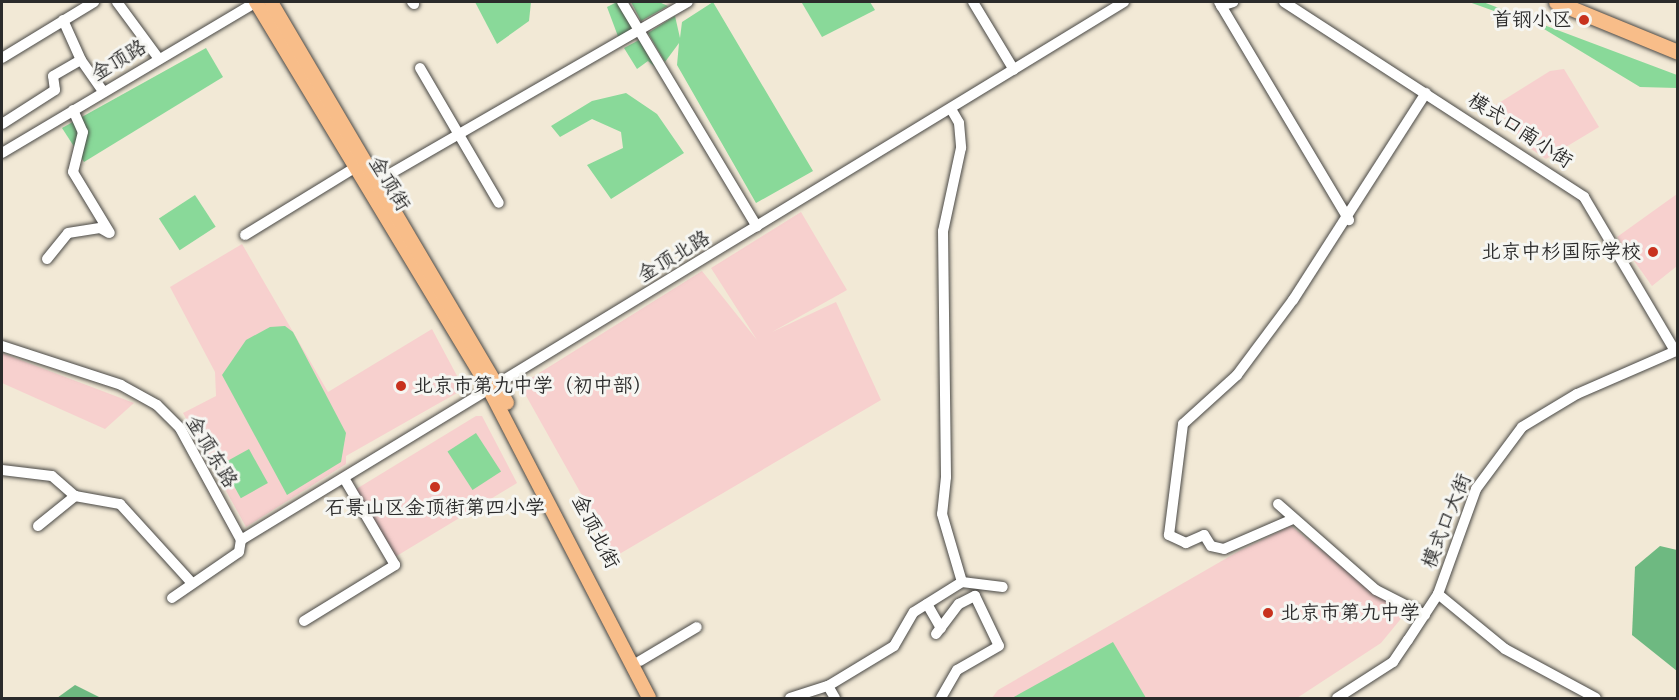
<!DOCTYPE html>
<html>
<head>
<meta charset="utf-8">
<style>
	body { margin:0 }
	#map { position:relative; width:1679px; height:700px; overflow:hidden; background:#f2e9d6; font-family:Mynerve,"LXGW WenKai TC",sans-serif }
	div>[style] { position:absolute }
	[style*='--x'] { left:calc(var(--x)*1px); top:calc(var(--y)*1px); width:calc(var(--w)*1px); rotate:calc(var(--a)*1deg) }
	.built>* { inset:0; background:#f7d0ce }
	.green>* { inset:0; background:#89d999; transform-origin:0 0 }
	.forest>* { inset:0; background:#6eb981 }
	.roads { filter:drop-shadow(0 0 2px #494845) drop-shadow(0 0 2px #494845) }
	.minor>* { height:10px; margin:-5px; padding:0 5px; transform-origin:5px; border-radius:5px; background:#fff }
	.major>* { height:14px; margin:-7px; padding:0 7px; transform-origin:7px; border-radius:7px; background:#f8bd89 }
	.highway>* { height:15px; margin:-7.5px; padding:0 7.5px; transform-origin:7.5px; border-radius:7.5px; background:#f8bd89 }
	.dots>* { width:16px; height:16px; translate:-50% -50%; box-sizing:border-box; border:3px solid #f6f6f2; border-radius:50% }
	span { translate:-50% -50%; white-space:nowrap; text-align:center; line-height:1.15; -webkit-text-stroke:6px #f6f6f2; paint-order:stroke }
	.poi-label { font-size:20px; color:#2b2b2b }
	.right { translate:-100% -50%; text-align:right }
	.left { translate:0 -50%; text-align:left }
	.street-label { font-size:20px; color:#2b2b2b }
	.frame { position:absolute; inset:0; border:3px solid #2b2b2b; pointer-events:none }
</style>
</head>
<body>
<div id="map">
	<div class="built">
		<i style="clip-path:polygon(1564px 69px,1599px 127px,1546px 159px,1528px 147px,1494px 106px,1550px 71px)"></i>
		<i style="clip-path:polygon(1677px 194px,1677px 266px,1652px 286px,1617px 237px)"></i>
		<i style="clip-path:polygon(801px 212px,847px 290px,772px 332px,836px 302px,881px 400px,616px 556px,520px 385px,702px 271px,757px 340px,711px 268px)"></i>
		<i style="clip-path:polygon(242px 244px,328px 392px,432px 329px,464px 389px,346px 456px,346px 464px,246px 527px,183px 413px,216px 396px,215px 372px,170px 287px)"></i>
		<i style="clip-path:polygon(2px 353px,134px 403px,105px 429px,2px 383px)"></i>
		<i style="clip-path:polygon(476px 416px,482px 416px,517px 483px,395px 557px,353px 491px)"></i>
		<i style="clip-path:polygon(1291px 526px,1404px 615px,1381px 643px,1297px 698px,992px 698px,998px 690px,1239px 551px)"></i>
	</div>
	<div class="green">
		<i style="clip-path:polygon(475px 2px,531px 2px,529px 21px,497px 44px)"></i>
		<i style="clip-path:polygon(617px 2px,633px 28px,619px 39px,607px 7px)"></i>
		<i style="clip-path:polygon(631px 2px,659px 2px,668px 6px,641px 21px)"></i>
		<i style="clip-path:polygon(713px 2px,813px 171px,756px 203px,677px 65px,679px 43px,665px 62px,648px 33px,675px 16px,680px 38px,682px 22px)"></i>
		<i style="clip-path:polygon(870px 2px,875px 10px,822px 37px,802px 3px)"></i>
		<i style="clip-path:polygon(1469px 2px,1483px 2px,1677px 75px,1677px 88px,1640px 87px,1544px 29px)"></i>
		<i style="clip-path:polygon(639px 40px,655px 67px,648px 61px,637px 69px,624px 48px)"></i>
		<i style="clip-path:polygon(206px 48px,223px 77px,84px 162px,62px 128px)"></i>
		<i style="clip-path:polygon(626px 93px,657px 114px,684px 153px,611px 199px,587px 165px,623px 148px,621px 132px,592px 119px,560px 137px,551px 126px,592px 101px)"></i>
		<i style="left:195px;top:195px;width:38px;height:43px;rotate:57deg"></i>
		<i style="clip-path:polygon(285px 326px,293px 332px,346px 433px,341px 462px,287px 495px,222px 375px,246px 340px,270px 327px)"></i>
		<i style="left:476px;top:433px;width:46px;height:34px;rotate:57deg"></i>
		<i style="left:249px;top:449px;width:39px;height:31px;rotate:61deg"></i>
		<i style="clip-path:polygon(1113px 642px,1146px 698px,1012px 698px)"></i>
	</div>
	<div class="forest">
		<i style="clip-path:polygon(1660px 546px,1677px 550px,1677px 671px,1632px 635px,1635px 567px)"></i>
		<i style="clip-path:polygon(75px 685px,101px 698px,57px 698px)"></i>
	</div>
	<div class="roads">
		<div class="minor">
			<i style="--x:117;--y:2;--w:71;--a:53.6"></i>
			<i style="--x:412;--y:2;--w:3;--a:45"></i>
			<i style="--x:622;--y:2;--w:262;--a:59"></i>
			<i style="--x:973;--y:2;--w:79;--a:58.9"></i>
			<i style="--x:1219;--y:2;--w:254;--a:59.2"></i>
			<i style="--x:1284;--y:2;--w:358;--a:33"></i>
			<i style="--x:1584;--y:197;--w:179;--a:59.4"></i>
			<i style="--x:1221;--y:6;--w:13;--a:-18"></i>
			<i style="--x:63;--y:20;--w:44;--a:65.8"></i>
			<i style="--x:2;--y:58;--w:108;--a:-31.3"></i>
			<i style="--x:420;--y:68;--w:156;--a:59.7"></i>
			<i style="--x:951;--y:109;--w:16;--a:60"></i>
			<i style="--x:959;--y:123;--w:25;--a:85"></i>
			<i style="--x:961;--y:148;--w:85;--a:102.2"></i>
			<i style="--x:943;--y:231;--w:246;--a:89.3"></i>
			<i style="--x:946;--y:477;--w:37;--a:96"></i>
			<i style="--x:942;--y:514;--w:71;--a:73.6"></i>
			<i style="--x:73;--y:110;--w:24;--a:66"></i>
			<i style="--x:83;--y:132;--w:41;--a:104"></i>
			<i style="--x:73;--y:172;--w:71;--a:58.8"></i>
			<i style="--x:2;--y:124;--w:63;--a:-32.7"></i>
			<i style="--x:55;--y:90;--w:14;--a:-98"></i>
			<i style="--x:53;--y:76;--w:32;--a:-30"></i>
			<i style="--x:81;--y:60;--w:39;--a:55"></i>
			<i style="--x:2;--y:153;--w:295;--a:-30.7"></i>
			<i style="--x:376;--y:182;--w:360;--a:-30"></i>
			<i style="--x:245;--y:235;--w:130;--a:-31.5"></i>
			<i style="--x:47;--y:259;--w:33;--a:-51"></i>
			<i style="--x:68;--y:233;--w:32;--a:-9"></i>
			<i style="--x:100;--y:228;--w:10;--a:29"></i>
			<i style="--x:2;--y:346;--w:125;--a:18.1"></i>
			<i style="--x:121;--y:385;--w:41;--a:29.1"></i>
			<i style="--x:157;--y:405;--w:33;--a:45"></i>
			<i style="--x:180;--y:428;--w:128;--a:61.4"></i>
			<i style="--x:2;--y:470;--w:50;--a:6.8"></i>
			<i style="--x:52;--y:476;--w:30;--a:41"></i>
			<i style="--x:1278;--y:504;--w:130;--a:41.3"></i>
			<i style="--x:1376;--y:590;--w:55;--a:27"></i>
			<i style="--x:1293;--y:519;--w:75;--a:156.5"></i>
			<i style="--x:1224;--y:549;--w:13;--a:-167"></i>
			<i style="--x:1211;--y:546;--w:13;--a:-122"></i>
			<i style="--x:1204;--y:535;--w:20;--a:156"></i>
			<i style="--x:1186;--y:543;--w:19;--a:-155"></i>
			<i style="--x:1169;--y:535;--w:112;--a:-82.8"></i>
			<i style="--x:1183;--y:424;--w:73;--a:-42.2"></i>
			<i style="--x:1237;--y:375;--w:94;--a:-53.3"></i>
			<i style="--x:1293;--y:300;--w:246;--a:-57.3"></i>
			<i style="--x:38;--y:526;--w:48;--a:-39"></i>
			<i style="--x:75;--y:496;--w:46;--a:10.1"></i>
			<i style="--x:120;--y:504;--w:107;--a:47.7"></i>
			<i style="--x:241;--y:540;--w:1034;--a:-31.35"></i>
			<i style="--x:962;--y:582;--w:41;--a:7"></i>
			<i style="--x:1438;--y:594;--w:87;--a:39.4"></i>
			<i style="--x:1505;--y:649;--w:103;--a:28.3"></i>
			<i style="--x:172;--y:598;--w:81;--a:-34.5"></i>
			<i style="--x:239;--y:552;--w:12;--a:-81"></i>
			<i style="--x:927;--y:604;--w:28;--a:60"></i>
			<i style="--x:304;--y:621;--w:107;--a:-31.6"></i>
			<i style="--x:395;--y:565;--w:101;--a:-120.4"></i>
			<i style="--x:936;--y:634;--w:38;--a:-53"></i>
			<i style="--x:959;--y:604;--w:18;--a:-27"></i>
			<i style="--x:975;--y:596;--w:55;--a:64.4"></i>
			<i style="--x:999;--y:646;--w:48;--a:150.3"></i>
			<i style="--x:957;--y:670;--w:32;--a:120"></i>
			<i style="--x:640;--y:661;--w:66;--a:-30.8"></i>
			<i style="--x:828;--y:686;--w:14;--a:60"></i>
			<i style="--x:790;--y:698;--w:40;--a:-18"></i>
			<i style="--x:828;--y:686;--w:77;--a:-31.2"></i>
			<i style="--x:894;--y:646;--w:39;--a:-60"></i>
			<i style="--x:914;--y:612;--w:57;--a:-32"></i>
			<i style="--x:1337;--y:698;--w:67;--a:-32.7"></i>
			<i style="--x:1393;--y:662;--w:27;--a:-56"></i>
			<i style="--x:1408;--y:640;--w:55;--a:-56.9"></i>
			<i style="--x:1438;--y:594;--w:112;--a:-70.1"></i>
			<i style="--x:1476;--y:489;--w:77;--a:-53.4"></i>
			<i style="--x:1522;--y:427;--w:64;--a:-31"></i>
			<i style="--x:1577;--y:394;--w:110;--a:-23.5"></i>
		</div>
		<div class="major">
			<i style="--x:256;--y:2;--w:449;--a:58.9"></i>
			<i style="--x:488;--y:387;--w:350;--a:62.6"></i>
			<i style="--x:271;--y:2;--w:465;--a:59.5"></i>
		</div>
		<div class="highway">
			<i style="--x:1556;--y:2;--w:132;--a:22.3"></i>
		</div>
	</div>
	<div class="dots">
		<i style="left:1584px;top:20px;background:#c8321e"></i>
		<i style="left:1653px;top:252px;background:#c8321e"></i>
		<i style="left:401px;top:386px;background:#c8321e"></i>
		<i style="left:435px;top:487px;background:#c8321e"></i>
		<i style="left:1268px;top:613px;background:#c8321e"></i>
	</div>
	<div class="poi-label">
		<span class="right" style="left:1572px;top:20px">首钢小区</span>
		<span class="right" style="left:1641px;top:252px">北京中杉国际学校</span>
		<span class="left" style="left:413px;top:386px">北京市第九中学（初中部）</span>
		<span style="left:435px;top:508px">石景山区金顶街第四小学</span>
		<span class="left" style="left:1280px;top:613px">北京市第九中学</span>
	</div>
	<div class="street-label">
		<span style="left:119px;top:61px;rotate:-31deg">金顶路</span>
		<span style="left:1520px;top:131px;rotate:33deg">模式口南小街</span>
		<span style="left:389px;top:184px;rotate:59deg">金顶街</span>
		<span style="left:674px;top:257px;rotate:-31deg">金顶北路</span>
		<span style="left:211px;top:452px;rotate:59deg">金顶东路</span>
		<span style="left:1447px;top:521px;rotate:-68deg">模式口大街</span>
		<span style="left:595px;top:532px;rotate:63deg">金顶北街</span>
	</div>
	<div class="frame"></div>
</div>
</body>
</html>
